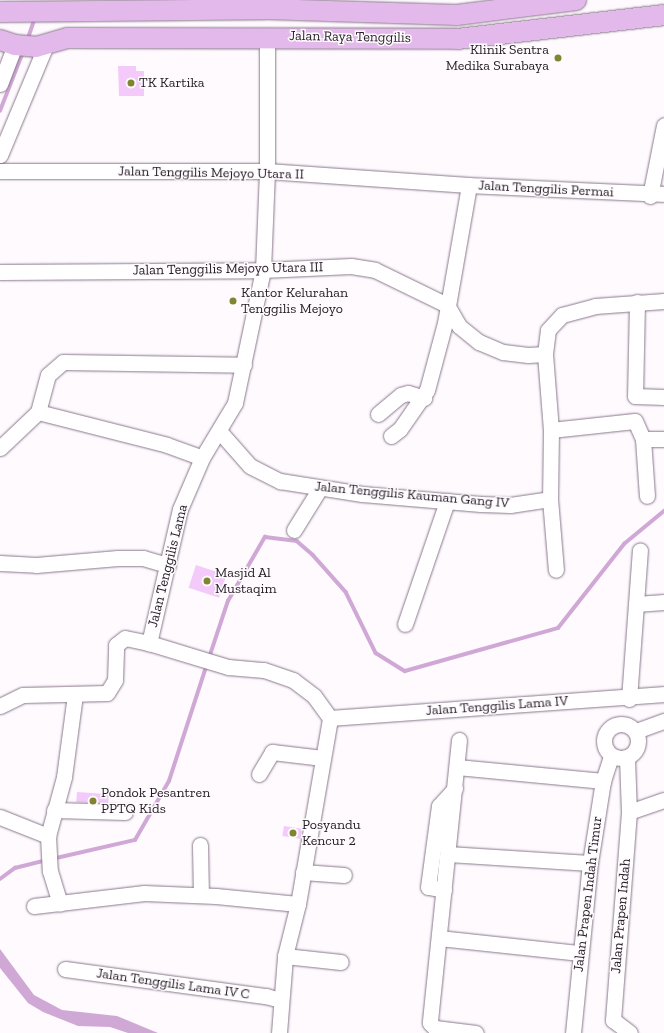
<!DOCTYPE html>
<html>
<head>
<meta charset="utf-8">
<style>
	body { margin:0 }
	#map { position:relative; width:664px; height:1033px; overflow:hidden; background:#fefafe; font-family:"Zilla Slab",serif }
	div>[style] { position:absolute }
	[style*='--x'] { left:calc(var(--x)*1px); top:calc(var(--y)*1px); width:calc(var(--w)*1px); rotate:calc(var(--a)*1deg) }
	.water>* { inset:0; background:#d0a8d6 }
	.stream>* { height:3.5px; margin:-1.75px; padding:0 1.75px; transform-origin:1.75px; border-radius:1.75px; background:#d0a8d6 }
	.building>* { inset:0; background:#f3caf9; transform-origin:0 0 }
	.roads { filter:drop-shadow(0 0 1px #89788b) drop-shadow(0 0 1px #89788b) }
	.minor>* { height:15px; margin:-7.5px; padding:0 7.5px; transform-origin:7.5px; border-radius:7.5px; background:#fff }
	.minor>.ring { margin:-7.5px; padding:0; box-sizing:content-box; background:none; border:15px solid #fff; border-radius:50% }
	.major>* { height:20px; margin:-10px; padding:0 10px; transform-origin:10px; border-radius:10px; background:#e3b8ea }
	.dots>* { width:11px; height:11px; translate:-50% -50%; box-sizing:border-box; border:2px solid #fefafe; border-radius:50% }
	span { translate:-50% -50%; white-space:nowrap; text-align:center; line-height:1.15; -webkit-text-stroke:3px #fefafe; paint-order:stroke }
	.street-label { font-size:14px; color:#211b22 }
	.poi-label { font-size:14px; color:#211b22 }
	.right { translate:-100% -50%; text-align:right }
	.left { translate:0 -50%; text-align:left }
</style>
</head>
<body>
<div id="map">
	<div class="water">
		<i style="clip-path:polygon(0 949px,34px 995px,62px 1010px,117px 1016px,158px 1033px,128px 1033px,110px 1027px,78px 1026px,43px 1012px,28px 1003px,0 968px)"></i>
	</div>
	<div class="stream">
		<i style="--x:27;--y:41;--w:24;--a:-71"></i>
		<i style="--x:0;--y:111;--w:63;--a:-68.7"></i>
		<i style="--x:209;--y:658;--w:60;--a:-71.6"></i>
		<i style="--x:228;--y:601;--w:74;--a:-60"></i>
		<i style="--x:265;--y:537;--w:32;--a:7"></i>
		<i style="--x:297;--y:541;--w:21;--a:41"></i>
		<i style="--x:313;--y:555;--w:50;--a:48.3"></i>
		<i style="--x:346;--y:592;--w:68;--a:63.8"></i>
		<i style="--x:376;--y:653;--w:34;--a:32"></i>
		<i style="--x:405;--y:671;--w:159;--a:-15.7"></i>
		<i style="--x:558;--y:628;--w:107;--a:-51.8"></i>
		<i style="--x:624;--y:544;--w:52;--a:-39.5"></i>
		<i style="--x:52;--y:859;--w:85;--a:-12.9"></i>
		<i style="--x:135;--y:840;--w:68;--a:-60"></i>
		<i style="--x:169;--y:781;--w:123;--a:-72"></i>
		<i style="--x:0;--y:879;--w:19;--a:-36"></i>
		<i style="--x:15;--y:868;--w:32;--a:-14"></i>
	</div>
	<div class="building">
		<i style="clip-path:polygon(118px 66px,136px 66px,136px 71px,144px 71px,144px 96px,119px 96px)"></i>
		<i style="left:196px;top:565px;width:32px;height:24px;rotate:18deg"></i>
		<i style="left:77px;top:792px;width:32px;height:10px;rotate:4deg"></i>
		<i style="left:284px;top:826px;width:18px;height:10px;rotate:9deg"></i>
	</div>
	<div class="roads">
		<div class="minor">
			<i style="--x:267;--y:36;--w:135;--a:90"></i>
			<i style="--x:267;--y:171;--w:99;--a:92.3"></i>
			<i style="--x:263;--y:270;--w:136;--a:101.9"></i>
			<i style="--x:235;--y:403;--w:64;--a:121"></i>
			<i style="--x:202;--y:458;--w:56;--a:113.3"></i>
			<i style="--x:180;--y:509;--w:138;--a:103"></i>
			<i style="--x:149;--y:643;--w:83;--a:16.9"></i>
			<i style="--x:228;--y:667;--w:36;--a:5"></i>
			<i style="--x:264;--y:670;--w:31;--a:19"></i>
			<i style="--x:293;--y:680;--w:26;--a:37"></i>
			<i style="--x:314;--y:696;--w:27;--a:54"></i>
			<i style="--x:0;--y:84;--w:42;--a:-69"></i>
			<i style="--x:0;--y:155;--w:119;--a:-67.3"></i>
			<i style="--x:0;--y:171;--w:267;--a:0"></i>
			<i style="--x:267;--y:171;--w:202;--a:4"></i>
			<i style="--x:650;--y:196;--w:72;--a:-78.8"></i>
			<i style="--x:0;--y:272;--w:263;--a:-0.4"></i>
			<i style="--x:263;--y:270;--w:88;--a:-2.6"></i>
			<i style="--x:351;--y:266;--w:24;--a:9"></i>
			<i style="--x:375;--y:270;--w:80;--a:25.9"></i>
			<i style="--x:637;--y:302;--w:94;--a:91.2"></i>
			<i style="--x:635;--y:396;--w:29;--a:2"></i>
			<i style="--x:447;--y:305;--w:24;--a:60"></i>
			<i style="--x:459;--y:326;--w:26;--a:39"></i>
			<i style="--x:479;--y:342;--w:26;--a:23"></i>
			<i style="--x:503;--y:352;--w:25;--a:7"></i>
			<i style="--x:528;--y:355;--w:17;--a:-3"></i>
			<i style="--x:545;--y:354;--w:24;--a:-83"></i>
			<i style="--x:548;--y:330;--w:21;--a:-47"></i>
			<i style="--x:562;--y:315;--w:34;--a:-15"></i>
			<i style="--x:595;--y:306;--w:69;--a:-4.1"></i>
			<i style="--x:545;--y:354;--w:76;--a:85.5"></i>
			<i style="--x:551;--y:430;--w:69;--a:90.8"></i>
			<i style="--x:550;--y:499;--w:71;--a:85.2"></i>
			<i style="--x:38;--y:412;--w:38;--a:-75"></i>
			<i style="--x:48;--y:375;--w:20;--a:-41"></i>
			<i style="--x:63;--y:362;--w:181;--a:0.9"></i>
			<i style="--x:38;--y:412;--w:133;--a:14.3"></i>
			<i style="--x:167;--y:445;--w:37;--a:20"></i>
			<i style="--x:378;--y:414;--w:30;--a:-40"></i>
			<i style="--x:401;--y:395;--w:7;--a:-16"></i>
			<i style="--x:408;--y:393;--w:17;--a:17"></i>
			<i style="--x:551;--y:430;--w:84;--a:-6.1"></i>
			<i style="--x:635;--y:421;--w:20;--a:66"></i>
			<i style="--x:643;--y:439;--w:21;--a:0"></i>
			<i style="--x:220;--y:432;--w:45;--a:48.6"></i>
			<i style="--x:250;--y:466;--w:34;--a:27"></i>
			<i style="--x:280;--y:481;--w:83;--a:9"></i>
			<i style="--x:362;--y:494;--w:119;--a:4.8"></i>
			<i style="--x:481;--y:504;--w:29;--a:2"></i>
			<i style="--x:510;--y:505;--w:40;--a:-8.5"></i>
			<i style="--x:391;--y:436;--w:11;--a:-38"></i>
			<i style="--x:400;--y:429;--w:47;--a:-55.3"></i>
			<i style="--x:427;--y:390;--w:69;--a:-75"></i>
			<i style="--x:445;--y:323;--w:140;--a:-80.1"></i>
			<i style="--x:469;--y:185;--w:195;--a:2.6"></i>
			<i style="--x:643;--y:439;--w:57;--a:86"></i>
			<i style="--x:0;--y:448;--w:52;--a:-43.5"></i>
			<i style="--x:294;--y:530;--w:49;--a:-58.2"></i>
			<i style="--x:0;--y:563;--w:36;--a:3"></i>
			<i style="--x:36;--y:565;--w:82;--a:-4.9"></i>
			<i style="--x:118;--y:558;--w:25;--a:0"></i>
			<i style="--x:143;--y:558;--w:26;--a:16"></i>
			<i style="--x:636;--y:604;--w:28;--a:-4"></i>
			<i style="--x:405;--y:624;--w:130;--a:-71.1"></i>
			<i style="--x:629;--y:699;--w:149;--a:-85.8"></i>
			<i style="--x:0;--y:706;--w:25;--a:-26"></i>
			<i style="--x:23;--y:695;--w:84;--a:-1.4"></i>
			<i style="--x:107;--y:693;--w:15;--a:-58"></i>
			<i style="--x:115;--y:680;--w:35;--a:-88"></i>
			<i style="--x:116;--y:645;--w:11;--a:-38"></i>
			<i style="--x:125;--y:638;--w:25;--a:12"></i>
			<i style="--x:330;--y:718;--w:335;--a:-4.1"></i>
			<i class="ring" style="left:604px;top:724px;width:19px;height:19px"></i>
			<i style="--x:636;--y:731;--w:30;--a:-20"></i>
			<i style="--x:459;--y:740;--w:284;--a:95.9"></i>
			<i style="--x:430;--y:1023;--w:7;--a:45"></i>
			<i style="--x:435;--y:1028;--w:41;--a:7"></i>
			<i style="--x:627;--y:758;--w:54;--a:87.9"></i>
			<i style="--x:629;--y:812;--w:209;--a:94.4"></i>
			<i style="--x:613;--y:1020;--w:21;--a:37"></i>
			<i style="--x:457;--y:767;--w:147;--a:5.5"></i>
			<i style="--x:259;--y:774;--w:26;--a:-59"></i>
			<i style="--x:272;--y:752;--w:51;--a:6.7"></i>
			<i style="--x:54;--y:810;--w:71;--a:1.6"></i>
			<i style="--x:629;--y:812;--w:37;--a:-19"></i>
			<i style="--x:0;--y:817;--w:52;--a:21.6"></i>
			<i style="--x:48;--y:836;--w:35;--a:87"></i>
			<i style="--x:50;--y:871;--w:34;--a:73"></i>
			<i style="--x:48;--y:836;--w:61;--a:-74.8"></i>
			<i style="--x:64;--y:777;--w:83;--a:-82.4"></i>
			<i style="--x:200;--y:845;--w:50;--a:88.9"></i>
			<i style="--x:448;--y:854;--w:142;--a:3.6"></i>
			<i style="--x:303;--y:872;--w:41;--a:4.2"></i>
			<i style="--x:444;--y:890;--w:16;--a:-169"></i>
			<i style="--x:428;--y:887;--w:82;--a:-82.3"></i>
			<i style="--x:439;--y:806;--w:24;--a:-48"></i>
			<i style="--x:34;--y:906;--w:111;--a:-6.7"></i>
			<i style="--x:144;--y:893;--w:72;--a:2.4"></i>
			<i style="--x:216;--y:896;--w:82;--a:5.6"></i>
			<i style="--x:439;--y:938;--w:142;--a:6.1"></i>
			<i style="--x:285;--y:956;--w:56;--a:6.1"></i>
			<i style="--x:65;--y:969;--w:203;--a:7.7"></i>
			<i style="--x:266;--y:996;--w:15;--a:16"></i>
			<i style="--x:279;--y:1033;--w:77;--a:-85.5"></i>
			<i style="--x:285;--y:956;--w:54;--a:-76"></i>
			<i style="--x:298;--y:904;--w:189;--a:-80.2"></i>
			<i style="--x:573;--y:1033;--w:171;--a:-84.3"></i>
			<i style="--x:590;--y:863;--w:83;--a:-81"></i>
			<i style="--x:603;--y:781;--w:26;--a:-72"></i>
		</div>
		<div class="major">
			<i style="--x:0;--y:12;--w:265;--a:-0.6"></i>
			<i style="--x:265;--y:9;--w:192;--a:1.8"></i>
			<i style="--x:457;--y:15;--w:120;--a:-7.2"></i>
			<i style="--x:0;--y:40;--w:16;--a:18"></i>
			<i style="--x:15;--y:45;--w:21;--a:5"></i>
			<i style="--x:36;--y:47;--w:33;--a:-16"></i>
			<i style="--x:68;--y:38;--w:389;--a:0.1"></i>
			<i style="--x:457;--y:39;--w:208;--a:-6.6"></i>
		</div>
	</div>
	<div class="dots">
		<i style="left:558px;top:58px;background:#818530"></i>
		<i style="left:131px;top:83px;background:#818530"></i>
		<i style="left:233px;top:301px;background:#818530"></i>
		<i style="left:207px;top:581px;background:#818530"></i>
		<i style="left:93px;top:801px;background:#818530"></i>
		<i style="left:293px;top:833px;background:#818530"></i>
	</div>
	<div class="street-label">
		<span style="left:350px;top:37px;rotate:1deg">Jalan Raya Tenggilis</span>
		<span style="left:211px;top:173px;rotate:1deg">Jalan Tenggilis Mejoyo Utara II</span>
		<span style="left:546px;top:189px;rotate:3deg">Jalan Tenggilis Permai</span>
		<span style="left:228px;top:269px;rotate:-1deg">Jalan Tenggilis Mejoyo Utara III</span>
		<span style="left:412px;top:495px;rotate:5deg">Jalan Tenggilis Kauman Gang IV</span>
		<span style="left:168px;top:566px;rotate:-76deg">Jalan Tenggilis Lama</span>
		<span style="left:497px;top:706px;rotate:-4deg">Jalan Tenggilis Lama IV</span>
		<span style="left:588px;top:894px;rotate:-83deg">Jalan Prapen Indah Timur</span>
		<span style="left:621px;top:916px;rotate:-85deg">Jalan Prapen Indah</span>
		<span style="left:173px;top:984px;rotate:8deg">Jalan Tenggilis Lama IV C</span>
	</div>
	<div class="poi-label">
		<span class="right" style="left:549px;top:58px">Klinik Sentra<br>Medika Surabaya</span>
		<span class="left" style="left:139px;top:83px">TK Kartika</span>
		<span class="left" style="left:241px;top:301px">Kantor Kelurahan<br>Tenggilis Mejoyo</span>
		<span class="left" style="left:215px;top:581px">Masjid Al<br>Mustaqim</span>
		<span class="left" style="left:101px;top:801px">Pondok Pesantren<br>PPTQ Kids</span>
		<span class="left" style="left:302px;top:833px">Posyandu<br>Kencur 2</span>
	</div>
</div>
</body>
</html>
